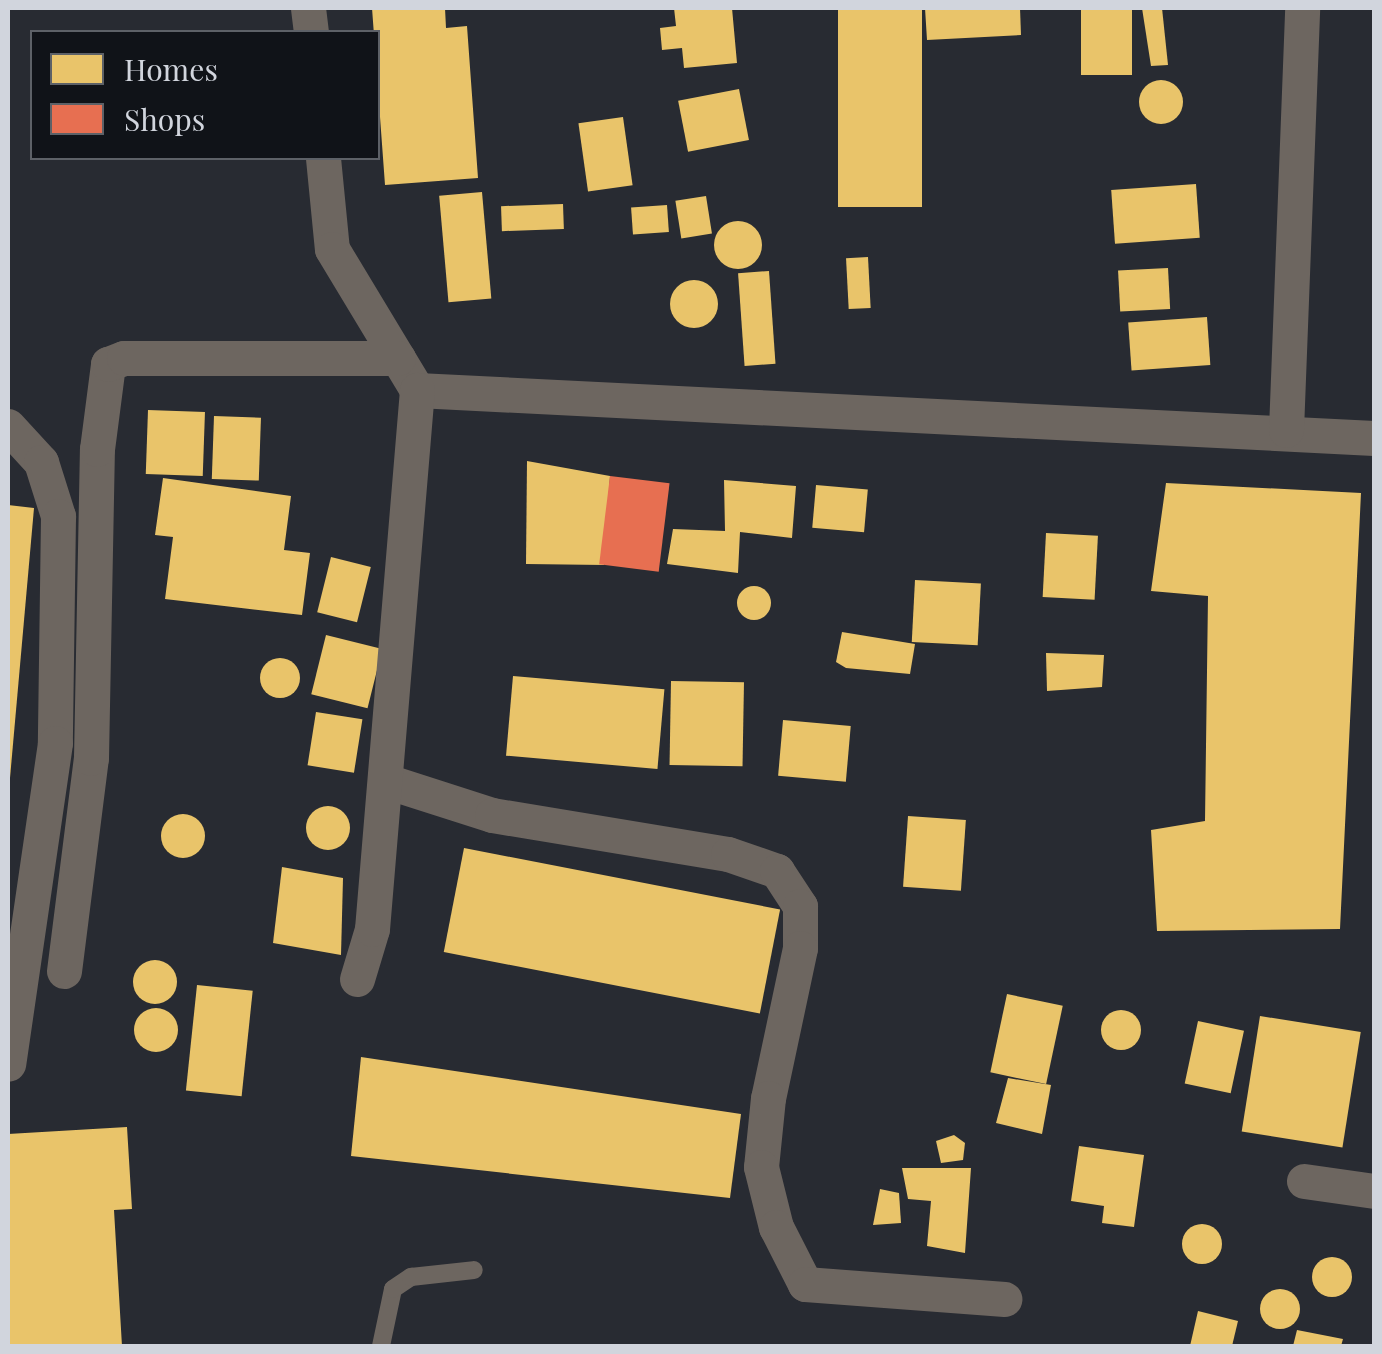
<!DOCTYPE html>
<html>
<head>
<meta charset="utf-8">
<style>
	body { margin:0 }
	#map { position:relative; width:1382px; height:1354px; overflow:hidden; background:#282b32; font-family:"Playfair Display",serif }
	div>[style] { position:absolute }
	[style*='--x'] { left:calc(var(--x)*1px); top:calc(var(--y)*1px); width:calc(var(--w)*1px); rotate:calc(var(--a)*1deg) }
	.homes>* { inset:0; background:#e9c46a; transform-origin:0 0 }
	.round { border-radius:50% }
	.shops>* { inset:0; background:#e76f51; transform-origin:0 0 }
	.service>* { height:18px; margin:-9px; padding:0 9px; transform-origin:9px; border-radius:9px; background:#6d6660 }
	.minor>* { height:35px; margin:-17.5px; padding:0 17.5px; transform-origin:17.5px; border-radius:17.5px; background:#6d6660 }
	span { translate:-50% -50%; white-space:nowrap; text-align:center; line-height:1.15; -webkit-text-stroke:10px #101318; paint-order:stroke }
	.frame { position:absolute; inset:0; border:10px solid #d1d5dd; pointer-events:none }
	.legend { position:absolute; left:30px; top:30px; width:350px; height:130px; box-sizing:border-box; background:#101318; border:2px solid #5d6167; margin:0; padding:12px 18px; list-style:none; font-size:30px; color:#d1d5dd }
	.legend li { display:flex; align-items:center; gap:20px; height:50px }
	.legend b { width:50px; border:2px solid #5d6167 }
</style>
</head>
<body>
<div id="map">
	<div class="homes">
		<i style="clip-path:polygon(372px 8px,445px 8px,446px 28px,467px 26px,478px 178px,385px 185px)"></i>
		<i style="clip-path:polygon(674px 8px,732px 8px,737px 63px,684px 68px,682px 48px,662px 50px,660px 28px,676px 26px)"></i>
		<i style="left:838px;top:8px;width:84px;height:199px"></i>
		<i style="clip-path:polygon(925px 8px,1020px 8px,1021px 35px,927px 40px)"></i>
		<i style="left:1081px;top:8px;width:51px;height:67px"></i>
		<i style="clip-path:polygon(1142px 8px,1162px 8px,1168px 65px,1151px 66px)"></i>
		<i class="round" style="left:1139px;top:80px;width:44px;height:44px"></i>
		<i style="left:739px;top:89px;width:52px;height:62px;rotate:79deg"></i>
		<i style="left:623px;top:117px;width:69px;height:45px;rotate:82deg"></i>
		<i style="left:1196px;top:184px;width:54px;height:85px;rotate:86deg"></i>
		<i style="left:482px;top:192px;width:107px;height:43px;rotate:85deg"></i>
		<i style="left:706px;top:196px;width:38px;height:31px;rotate:81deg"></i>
		<i style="left:563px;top:204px;width:25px;height:62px;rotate:88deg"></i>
		<i style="left:667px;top:205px;width:27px;height:36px;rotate:86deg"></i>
		<i class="round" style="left:714px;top:221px;width:48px;height:48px"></i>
		<i style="left:868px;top:257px;width:51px;height:22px;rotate:87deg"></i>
		<i style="left:1168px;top:268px;width:41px;height:50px;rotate:87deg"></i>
		<i style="left:769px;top:271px;width:93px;height:31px;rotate:86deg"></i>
		<i class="round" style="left:670px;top:280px;width:48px;height:48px"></i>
		<i style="left:1207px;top:317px;width:48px;height:79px;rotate:86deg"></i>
		<i style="left:148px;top:410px;width:57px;height:64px;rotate:2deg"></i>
		<i style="left:214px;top:416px;width:47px;height:63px;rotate:2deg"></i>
		<i style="clip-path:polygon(527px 461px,610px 476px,604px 565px,526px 564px)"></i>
		<i style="clip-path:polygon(163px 478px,291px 496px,284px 550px,310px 553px,302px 615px,165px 599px,173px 537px,155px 535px)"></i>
		<i style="clip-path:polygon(724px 480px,796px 486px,792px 538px,740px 532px,738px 573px,667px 564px,673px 529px,725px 531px)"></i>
		<i style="clip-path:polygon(1166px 483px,1361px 493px,1340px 929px,1157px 931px,1151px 830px,1205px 821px,1208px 596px,1151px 591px)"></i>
		<i style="left:816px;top:485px;width:52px;height:43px;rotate:5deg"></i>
		<i style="clip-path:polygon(8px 505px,34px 508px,10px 778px,8px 778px)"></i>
		<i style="left:1046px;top:533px;width:52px;height:64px;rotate:3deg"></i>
		<i style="left:331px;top:557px;width:41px;height:57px;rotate:14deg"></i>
		<i style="left:915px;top:580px;width:66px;height:62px;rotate:3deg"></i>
		<i class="round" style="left:737px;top:586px;width:34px;height:34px"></i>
		<i style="clip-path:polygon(842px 632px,915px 644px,910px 674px,846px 668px,836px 662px)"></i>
		<i style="left:326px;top:635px;width:58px;height:61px;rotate:14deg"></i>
		<i style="clip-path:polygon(1046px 653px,1104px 655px,1102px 687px,1047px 691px)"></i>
		<i class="round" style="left:260px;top:658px;width:40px;height:40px"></i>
		<i style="left:513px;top:676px;width:152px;height:80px;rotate:5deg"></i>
		<i style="left:671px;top:681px;width:73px;height:84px;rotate:1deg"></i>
		<i style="left:316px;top:712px;width:47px;height:54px;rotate:9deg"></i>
		<i style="left:783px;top:720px;width:68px;height:56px;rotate:5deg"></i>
		<i class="round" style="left:306px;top:806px;width:44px;height:44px"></i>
		<i class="round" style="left:161px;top:814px;width:44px;height:44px"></i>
		<i style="left:908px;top:816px;width:58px;height:71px;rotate:4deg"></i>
		<i style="left:464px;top:848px;width:322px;height:106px;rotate:11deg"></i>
		<i style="clip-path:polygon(282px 867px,343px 878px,341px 955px,273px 943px)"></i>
		<i class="round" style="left:133px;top:960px;width:44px;height:44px"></i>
		<i style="left:197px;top:985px;width:56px;height:106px;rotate:6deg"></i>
		<i style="left:1007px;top:994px;width:57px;height:80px;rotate:12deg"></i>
		<i class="round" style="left:134px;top:1008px;width:44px;height:44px"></i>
		<i class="round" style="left:1101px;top:1010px;width:40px;height:40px"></i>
		<i style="left:1260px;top:1016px;width:102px;height:117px;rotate:9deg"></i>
		<i style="left:1198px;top:1021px;width:47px;height:64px;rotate:12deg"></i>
		<i style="clip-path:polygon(361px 1057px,741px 1114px,730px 1198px,351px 1156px)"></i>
		<i style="clip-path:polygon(1008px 1078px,1051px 1085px,1042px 1134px,996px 1123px)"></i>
		<i style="clip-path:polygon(127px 1127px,132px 1209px,114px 1210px,122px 1346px,8px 1346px,8px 1134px)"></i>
		<i style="clip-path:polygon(954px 1135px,965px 1143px,963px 1160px,941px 1163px,936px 1141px)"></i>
		<i style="clip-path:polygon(1079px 1146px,1144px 1155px,1134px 1227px,1102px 1223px,1104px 1206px,1071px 1201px)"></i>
		<i style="clip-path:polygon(902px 1168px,971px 1168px,965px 1253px,927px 1246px,931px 1201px,908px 1199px)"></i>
		<i style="clip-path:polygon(880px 1189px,899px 1193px,901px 1223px,873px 1225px)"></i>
		<i class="round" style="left:1182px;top:1224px;width:40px;height:40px"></i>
		<i class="round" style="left:1312px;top:1257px;width:40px;height:40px"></i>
		<i class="round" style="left:1260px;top:1289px;width:40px;height:40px"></i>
		<i style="clip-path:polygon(1198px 1311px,1238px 1321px,1232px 1346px,1190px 1346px)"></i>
		<i style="clip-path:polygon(1297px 1330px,1343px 1339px,1341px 1346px,1293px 1346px)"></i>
	</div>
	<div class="shops">
		<i style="left:610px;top:476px;width:60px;height:89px;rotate:7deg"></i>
	</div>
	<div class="service">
		<i style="--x:381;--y:1346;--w:58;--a:-78.1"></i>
		<i style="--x:393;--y:1289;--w:22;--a:-34"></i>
		<i style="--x:411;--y:1277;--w:63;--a:-6.3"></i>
	</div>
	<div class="minor">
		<i style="--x:308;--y:8;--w:24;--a:83"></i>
		<i style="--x:323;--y:158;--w:91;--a:84.4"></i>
		<i style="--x:332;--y:249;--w:165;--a:58.9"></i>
		<i style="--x:417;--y:390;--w:958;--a:2.87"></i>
		<i style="--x:8;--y:426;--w:49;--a:47.5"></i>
		<i style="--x:41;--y:462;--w:57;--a:72.5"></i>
		<i style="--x:58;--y:516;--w:227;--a:90.8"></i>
		<i style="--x:55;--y:743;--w:324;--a:98.3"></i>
		<i style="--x:1286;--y:430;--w:422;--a:-87.8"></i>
		<i style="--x:386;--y:781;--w:111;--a:17.8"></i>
		<i style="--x:492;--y:815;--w:239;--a:9.4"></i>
		<i style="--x:728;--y:854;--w:52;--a:19.1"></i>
		<i style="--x:777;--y:871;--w:42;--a:56.7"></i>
		<i style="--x:800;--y:906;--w:42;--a:90"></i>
		<i style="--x:800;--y:948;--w:153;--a:102"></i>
		<i style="--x:768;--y:1098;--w:69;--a:95.8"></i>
		<i style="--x:761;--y:1167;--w:62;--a:76"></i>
		<i style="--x:776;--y:1227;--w:64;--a:63"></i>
		<i style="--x:805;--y:1284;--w:200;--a:4.3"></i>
		<i style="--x:64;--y:971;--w:215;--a:-82.8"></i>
		<i style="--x:91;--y:758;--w:309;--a:-88.9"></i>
		<i style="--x:97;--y:449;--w:86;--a:-82.6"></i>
		<i style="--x:108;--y:364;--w:17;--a:-21"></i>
		<i style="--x:124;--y:358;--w:274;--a:0"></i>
		<i style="--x:357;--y:979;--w:52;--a:-73.3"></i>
		<i style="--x:372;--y:929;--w:541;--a:-85.23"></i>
		<i style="--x:1304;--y:1181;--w:71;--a:8.1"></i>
	</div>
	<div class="frame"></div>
	<ul class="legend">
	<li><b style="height:28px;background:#e9c46a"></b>Homes</li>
	<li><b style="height:28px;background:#e76f51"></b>Shops</li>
	</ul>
</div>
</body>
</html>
